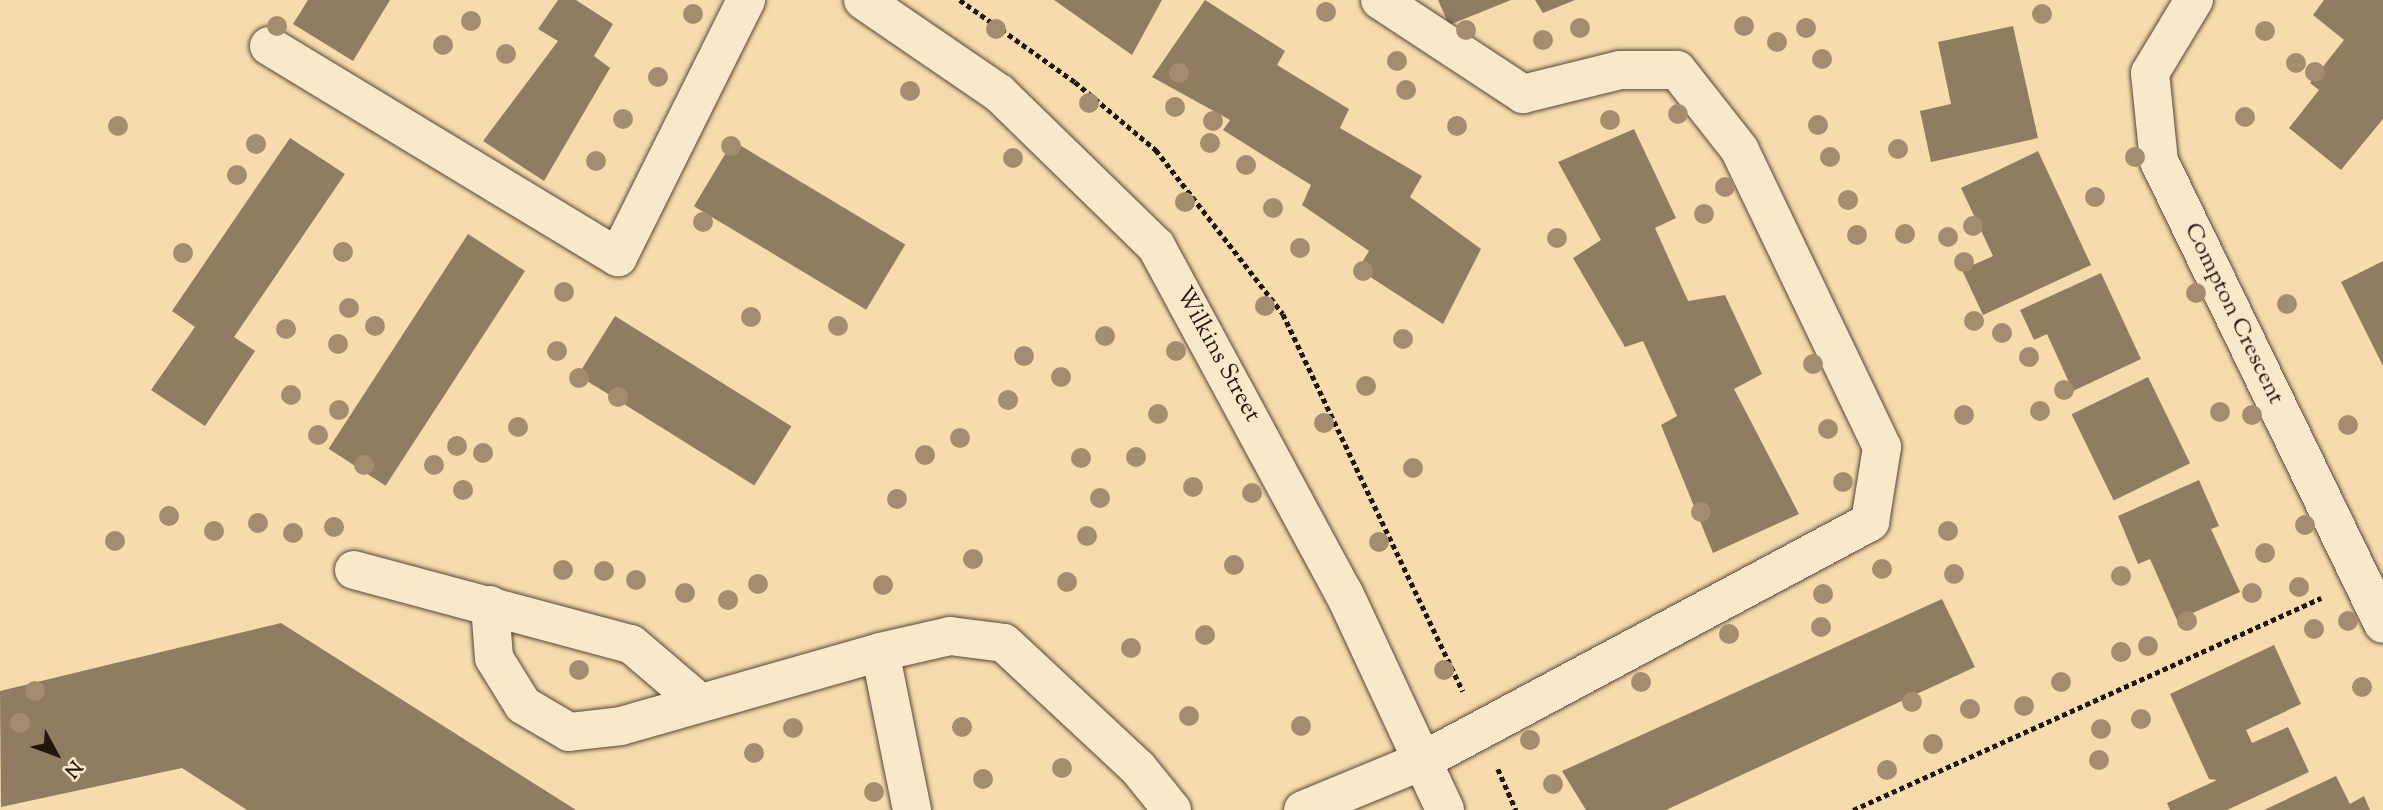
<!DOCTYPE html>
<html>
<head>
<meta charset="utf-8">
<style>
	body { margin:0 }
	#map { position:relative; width:2383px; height:810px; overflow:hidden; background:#f6dbad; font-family:"Sorts Mill Goudy",serif }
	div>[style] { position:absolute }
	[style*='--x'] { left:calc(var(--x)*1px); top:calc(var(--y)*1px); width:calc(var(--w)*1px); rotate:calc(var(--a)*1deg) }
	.building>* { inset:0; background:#907c61; transform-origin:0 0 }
	.path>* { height:4.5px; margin-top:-2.25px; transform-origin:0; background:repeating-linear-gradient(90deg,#22150e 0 5px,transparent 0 8.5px) }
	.roads { filter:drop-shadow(0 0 2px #574636) drop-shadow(0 0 2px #574636) }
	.minor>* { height:38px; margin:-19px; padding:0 19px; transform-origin:19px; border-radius:19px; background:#f9e8ca }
	.trees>* { width:20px; height:20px; margin:-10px; border-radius:50%; background:#a48d6f }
	span { translate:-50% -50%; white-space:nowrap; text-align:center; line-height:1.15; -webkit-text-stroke:7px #f9e8ca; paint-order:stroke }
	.street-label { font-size:24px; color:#22150e }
	.north { position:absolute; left:21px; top:719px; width:70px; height:70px; -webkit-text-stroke:5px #f9e8ca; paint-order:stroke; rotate:131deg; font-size:19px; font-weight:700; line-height:28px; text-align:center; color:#22150e }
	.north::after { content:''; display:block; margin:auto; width:24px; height:32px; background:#22150e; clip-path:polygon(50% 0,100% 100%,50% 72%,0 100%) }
</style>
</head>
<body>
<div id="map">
	<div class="building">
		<i style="clip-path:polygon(308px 0,390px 0,353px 61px,293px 24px)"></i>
		<i style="clip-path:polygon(558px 0,576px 0,613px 24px,594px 56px,610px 68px,544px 181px,483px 141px,558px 41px,538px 29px)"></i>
		<i style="clip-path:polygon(1054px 0,1162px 0,1132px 55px)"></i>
		<i style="clip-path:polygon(1205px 0,1285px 51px,1277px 65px,1349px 109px,1340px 128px,1422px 176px,1410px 197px,1481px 249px,1443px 324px,1358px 269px,1369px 251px,1302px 205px,1311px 185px,1223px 130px,1230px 120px,1152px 77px)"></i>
		<i style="clip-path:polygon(1438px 0,1511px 0,1449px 25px)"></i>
		<i style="clip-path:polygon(1535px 0,1575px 0,1543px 13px)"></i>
		<i style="clip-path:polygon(2324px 0,2383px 0,2383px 119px,2341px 170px,2289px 128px,2319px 90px,2310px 83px,2344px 40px,2313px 15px)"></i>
		<i style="clip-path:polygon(2013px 26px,2038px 138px,1931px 162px,1920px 111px,1951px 104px,1938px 42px)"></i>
		<i style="clip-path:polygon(1634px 129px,1676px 218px,1655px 228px,1688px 301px,1725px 295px,1762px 374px,1734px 389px,1799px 514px,1713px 553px,1661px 425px,1677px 416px,1643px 341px,1625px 347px,1573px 258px,1601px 240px,1558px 162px)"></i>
		<i style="clip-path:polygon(290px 138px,345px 174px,234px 337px,255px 351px,205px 426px,151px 390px,195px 327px,172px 311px)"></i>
		<i style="left:733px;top:141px;width:201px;height:76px;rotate:31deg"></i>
		<i style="clip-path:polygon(2038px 151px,2091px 265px,1983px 315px,1962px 270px,1993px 256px,1961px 188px)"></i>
		<i style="left:468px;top:234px;width:68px;height:256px;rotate:33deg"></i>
		<i style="clip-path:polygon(2383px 261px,2383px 366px,2341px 282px)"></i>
		<i style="clip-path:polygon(2101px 273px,2141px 359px,2073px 391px,2047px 334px,2034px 340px,2020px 310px)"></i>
		<i style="left:615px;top:316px;width:208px;height:70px;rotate:32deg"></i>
		<i style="left:2148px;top:377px;width:96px;height:85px;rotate:64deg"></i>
		<i style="clip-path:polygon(2199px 480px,2219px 526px,2211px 529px,2240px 592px,2177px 620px,2150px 559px,2138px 564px,2118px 516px)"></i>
		<i style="clip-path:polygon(1942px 599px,1975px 667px,1666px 810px,1586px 810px,1562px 771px)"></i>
		<i style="clip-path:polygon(281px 623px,576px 810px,247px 810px,182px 768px,1px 807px,0 691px)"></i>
		<i style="clip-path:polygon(2274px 645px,2301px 704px,2246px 730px,2252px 743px,2288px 727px,2309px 772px,2227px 810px,2170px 810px,2167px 803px,2217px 780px,2209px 779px,2170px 694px)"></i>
		<i style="clip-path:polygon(2336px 776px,2350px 804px,2364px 796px,2370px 810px,2264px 810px)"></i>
	</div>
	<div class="path">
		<i style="--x:960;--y:0;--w:141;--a:35.5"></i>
		<i style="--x:1075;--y:82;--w:106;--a:40"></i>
		<i style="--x:1156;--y:150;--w:207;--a:52.2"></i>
		<i style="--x:1283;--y:314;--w:418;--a:64.5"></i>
		<i style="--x:1498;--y:769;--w:45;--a:66.3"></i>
		<i style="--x:1853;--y:810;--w:514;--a:-24.37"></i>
	</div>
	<div class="roads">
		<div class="minor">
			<i style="--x:863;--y:0;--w:165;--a:34.4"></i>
			<i style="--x:999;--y:93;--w:219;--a:44.3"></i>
			<i style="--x:1156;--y:246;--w:395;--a:61.6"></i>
			<i style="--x:1344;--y:593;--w:239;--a:65"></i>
			<i style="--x:2194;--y:0;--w:85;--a:121.1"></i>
			<i style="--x:2150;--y:73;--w:88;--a:84.2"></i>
			<i style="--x:2159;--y:161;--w:514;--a:64.18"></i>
			<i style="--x:269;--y:46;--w:408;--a:31.2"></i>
			<i style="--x:618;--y:257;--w:287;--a:-63.5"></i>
			<i style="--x:354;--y:570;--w:287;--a:15"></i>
			<i style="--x:631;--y:644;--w:89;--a:40.5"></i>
			<i style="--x:490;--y:605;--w:53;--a:85.7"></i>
			<i style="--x:494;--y:658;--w:55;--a:58.3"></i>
			<i style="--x:523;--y:705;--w:53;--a:30.4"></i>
			<i style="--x:569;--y:732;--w:52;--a:-6.6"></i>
			<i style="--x:621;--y:726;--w:269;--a:-15.9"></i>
			<i style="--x:912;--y:810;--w:161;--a:-101.4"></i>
			<i style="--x:880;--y:652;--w:72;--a:-12.9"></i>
			<i style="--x:950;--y:636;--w:54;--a:7.4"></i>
			<i style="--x:1004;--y:643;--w:183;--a:43"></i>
			<i style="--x:1138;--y:768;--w:54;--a:51"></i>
			<i style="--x:1303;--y:810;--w:129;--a:-22.4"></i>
			<i style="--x:1422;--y:761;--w:508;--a:-28.08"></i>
			<i style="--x:1870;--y:522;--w:76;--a:-80.9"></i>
			<i style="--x:1882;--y:447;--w:329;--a:-115.6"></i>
			<i style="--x:1740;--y:150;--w:102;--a:-128.2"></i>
			<i style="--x:1677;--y:70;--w:57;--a:180"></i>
			<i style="--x:1620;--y:70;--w:100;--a:166.1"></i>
			<i style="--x:1523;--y:94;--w:171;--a:-146.7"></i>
		</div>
	</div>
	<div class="trees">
		<i style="left:1326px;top:12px"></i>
		<i style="left:693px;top:14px"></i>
		<i style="left:2042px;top:14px"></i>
		<i style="left:471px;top:21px"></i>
		<i style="left:277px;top:26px"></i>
		<i style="left:1744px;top:26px"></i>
		<i style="left:1580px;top:28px"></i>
		<i style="left:1806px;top:28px"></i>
		<i style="left:996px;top:29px"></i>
		<i style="left:1466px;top:30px"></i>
		<i style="left:2265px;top:31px"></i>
		<i style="left:1543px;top:40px"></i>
		<i style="left:1777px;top:42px"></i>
		<i style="left:443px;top:45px"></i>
		<i style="left:506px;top:54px"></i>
		<i style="left:1822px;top:59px"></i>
		<i style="left:1397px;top:61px"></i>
		<i style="left:2296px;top:63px"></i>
		<i style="left:2315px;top:72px"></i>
		<i style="left:1179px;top:73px"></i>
		<i style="left:658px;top:77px"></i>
		<i style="left:1406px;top:90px"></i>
		<i style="left:910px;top:91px"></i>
		<i style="left:1089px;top:103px"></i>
		<i style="left:1175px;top:107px"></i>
		<i style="left:1678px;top:114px"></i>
		<i style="left:2245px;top:117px"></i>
		<i style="left:623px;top:119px"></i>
		<i style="left:1610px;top:120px"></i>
		<i style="left:1213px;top:121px"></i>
		<i style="left:1818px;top:125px"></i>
		<i style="left:118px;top:126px"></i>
		<i style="left:1457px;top:126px"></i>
		<i style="left:1210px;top:143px"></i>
		<i style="left:256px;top:144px"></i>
		<i style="left:731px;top:146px"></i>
		<i style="left:1898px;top:149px"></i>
		<i style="left:1830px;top:157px"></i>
		<i style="left:2135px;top:157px"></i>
		<i style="left:1013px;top:158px"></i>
		<i style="left:596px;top:161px"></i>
		<i style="left:1246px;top:165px"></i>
		<i style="left:237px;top:175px"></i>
		<i style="left:1725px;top:187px"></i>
		<i style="left:2095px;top:197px"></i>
		<i style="left:1848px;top:200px"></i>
		<i style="left:1185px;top:202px"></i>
		<i style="left:1273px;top:208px"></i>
		<i style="left:1704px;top:214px"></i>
		<i style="left:703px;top:222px"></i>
		<i style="left:1973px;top:226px"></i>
		<i style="left:1905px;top:234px"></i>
		<i style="left:1857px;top:235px"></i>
		<i style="left:1948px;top:237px"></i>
		<i style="left:1557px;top:238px"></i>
		<i style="left:1300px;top:248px"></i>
		<i style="left:343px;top:252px"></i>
		<i style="left:183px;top:253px"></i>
		<i style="left:1964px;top:262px"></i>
		<i style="left:1363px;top:271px"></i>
		<i style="left:564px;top:292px"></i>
		<i style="left:2196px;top:293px"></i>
		<i style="left:2287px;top:304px"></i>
		<i style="left:1265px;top:306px"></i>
		<i style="left:349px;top:308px"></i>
		<i style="left:751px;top:317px"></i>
		<i style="left:1974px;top:321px"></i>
		<i style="left:375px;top:326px"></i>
		<i style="left:838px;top:326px"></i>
		<i style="left:286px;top:329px"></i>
		<i style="left:2002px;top:333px"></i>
		<i style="left:1105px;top:336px"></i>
		<i style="left:1403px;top:339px"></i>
		<i style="left:338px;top:344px"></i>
		<i style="left:557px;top:351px"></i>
		<i style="left:1176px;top:351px"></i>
		<i style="left:1024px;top:356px"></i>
		<i style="left:2029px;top:357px"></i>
		<i style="left:1813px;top:364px"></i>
		<i style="left:1061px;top:377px"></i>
		<i style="left:579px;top:378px"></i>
		<i style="left:1366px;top:386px"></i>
		<i style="left:2064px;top:390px"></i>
		<i style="left:291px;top:395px"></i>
		<i style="left:618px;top:397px"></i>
		<i style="left:1008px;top:400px"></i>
		<i style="left:339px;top:410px"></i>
		<i style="left:2040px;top:411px"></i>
		<i style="left:2220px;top:412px"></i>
		<i style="left:1158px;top:414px"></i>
		<i style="left:1964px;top:415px"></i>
		<i style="left:2252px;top:415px"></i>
		<i style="left:1324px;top:423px"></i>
		<i style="left:2348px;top:425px"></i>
		<i style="left:518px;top:427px"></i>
		<i style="left:1828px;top:429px"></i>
		<i style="left:318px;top:435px"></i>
		<i style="left:960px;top:438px"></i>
		<i style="left:457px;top:446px"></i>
		<i style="left:483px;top:453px"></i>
		<i style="left:925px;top:455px"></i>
		<i style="left:1136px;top:457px"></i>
		<i style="left:1081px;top:458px"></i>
		<i style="left:364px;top:465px"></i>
		<i style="left:434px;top:465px"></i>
		<i style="left:1413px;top:468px"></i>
		<i style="left:1843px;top:482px"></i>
		<i style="left:1193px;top:487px"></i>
		<i style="left:463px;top:490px"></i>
		<i style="left:1252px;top:493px"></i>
		<i style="left:1100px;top:498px"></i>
		<i style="left:897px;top:499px"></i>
		<i style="left:1701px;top:512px"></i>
		<i style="left:169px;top:516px"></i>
		<i style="left:258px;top:523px"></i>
		<i style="left:2305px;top:525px"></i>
		<i style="left:334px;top:527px"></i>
		<i style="left:214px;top:531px"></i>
		<i style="left:1948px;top:531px"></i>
		<i style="left:293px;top:533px"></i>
		<i style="left:1087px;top:536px"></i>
		<i style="left:115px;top:541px"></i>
		<i style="left:1379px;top:542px"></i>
		<i style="left:2265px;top:553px"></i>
		<i style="left:973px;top:559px"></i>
		<i style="left:1234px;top:565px"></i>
		<i style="left:1882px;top:569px"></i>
		<i style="left:563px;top:570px"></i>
		<i style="left:604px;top:571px"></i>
		<i style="left:1954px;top:574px"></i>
		<i style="left:2121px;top:576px"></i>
		<i style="left:636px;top:580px"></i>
		<i style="left:1067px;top:582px"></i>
		<i style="left:758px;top:584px"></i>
		<i style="left:883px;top:585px"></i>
		<i style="left:2299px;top:587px"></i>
		<i style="left:685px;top:593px"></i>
		<i style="left:2252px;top:593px"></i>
		<i style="left:1823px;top:594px"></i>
		<i style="left:728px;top:600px"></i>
		<i style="left:2187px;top:621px"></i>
		<i style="left:2348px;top:621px"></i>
		<i style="left:1821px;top:627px"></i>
		<i style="left:2314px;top:629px"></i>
		<i style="left:1729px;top:634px"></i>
		<i style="left:1205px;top:635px"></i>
		<i style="left:2148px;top:646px"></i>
		<i style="left:1131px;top:648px"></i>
		<i style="left:2121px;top:652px"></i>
		<i style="left:579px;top:670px"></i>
		<i style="left:1444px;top:670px"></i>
		<i style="left:1641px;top:682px"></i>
		<i style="left:2061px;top:682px"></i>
		<i style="left:2362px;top:687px"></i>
		<i style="left:35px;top:691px"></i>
		<i style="left:1912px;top:702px"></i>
		<i style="left:2024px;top:706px"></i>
		<i style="left:1970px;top:709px"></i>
		<i style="left:1189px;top:716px"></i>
		<i style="left:2141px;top:719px"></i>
		<i style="left:20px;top:723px"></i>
		<i style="left:1301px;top:726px"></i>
		<i style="left:962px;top:727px"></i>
		<i style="left:793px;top:728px"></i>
		<i style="left:2101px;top:729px"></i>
		<i style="left:1530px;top:740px"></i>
		<i style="left:1933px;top:744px"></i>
		<i style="left:754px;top:753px"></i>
		<i style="left:2099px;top:760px"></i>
		<i style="left:1062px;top:768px"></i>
		<i style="left:1887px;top:770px"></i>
		<i style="left:983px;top:779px"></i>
		<i style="left:1553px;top:784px"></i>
		<i style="left:874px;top:792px"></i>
	</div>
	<div class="street-label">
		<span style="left:2233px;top:314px;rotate:64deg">Compton Crescent</span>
		<span style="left:1217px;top:355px;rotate:61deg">Wilkins Street</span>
	</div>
	<div class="north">N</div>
</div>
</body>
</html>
